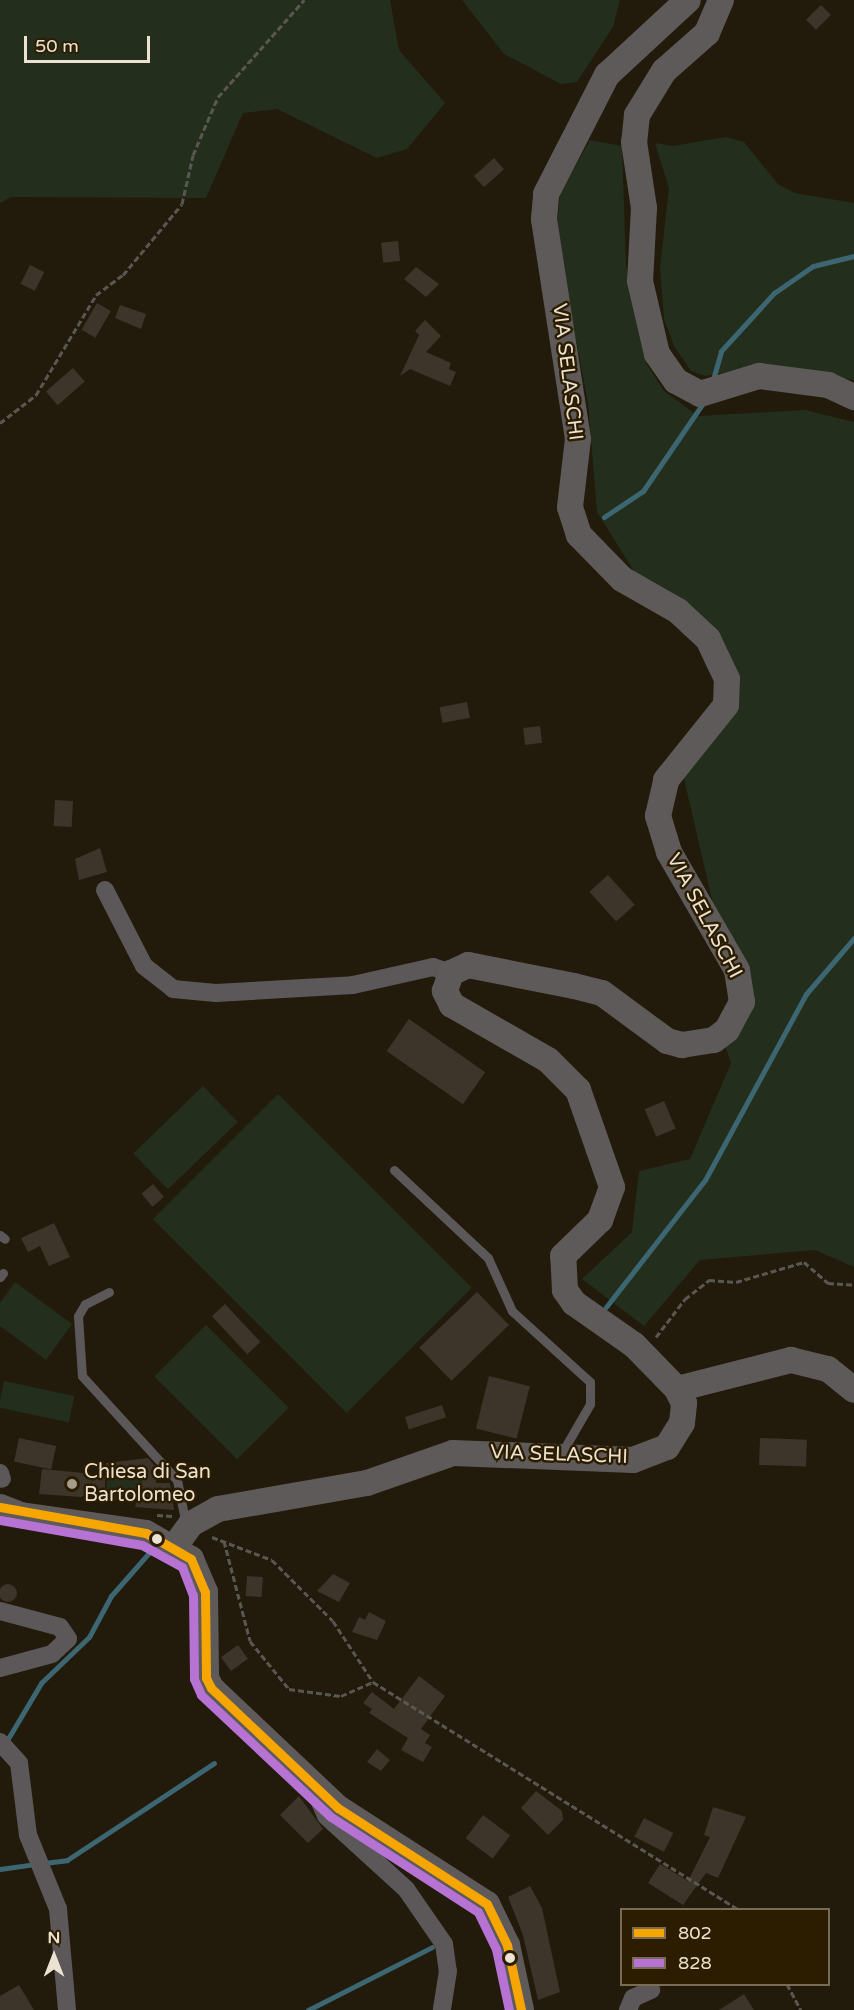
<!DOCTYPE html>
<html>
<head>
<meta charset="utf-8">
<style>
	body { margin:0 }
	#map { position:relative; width:854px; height:2010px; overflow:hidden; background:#221a0b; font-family:"Varela Round",sans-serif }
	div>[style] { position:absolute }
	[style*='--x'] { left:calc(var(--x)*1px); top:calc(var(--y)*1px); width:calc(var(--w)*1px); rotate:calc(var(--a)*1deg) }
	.green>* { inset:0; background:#232f1c; transform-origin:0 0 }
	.stream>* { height:5px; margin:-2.5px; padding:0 2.5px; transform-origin:2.5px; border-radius:2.5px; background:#3d6673 }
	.building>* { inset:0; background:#3d352a; transform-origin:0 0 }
	.round { border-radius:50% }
	.path>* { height:3px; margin-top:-1.5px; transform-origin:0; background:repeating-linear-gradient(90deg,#5a5651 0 6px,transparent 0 9px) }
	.lane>* { height:9px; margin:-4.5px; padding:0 4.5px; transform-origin:4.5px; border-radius:4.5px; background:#5c5859 }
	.street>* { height:18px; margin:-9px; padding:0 9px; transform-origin:9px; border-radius:9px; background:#5c5859 }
	.secondary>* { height:26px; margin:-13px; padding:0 13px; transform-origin:13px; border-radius:13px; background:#5e5a59 }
	.bus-1>* { height:9px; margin:-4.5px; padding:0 4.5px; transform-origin:4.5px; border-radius:4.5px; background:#f7a600 }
	.bus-2>* { height:9px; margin:-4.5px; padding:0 4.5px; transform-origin:4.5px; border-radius:4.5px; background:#b673d3 }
	.dots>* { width:16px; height:16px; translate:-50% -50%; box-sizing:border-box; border:3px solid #2c1d01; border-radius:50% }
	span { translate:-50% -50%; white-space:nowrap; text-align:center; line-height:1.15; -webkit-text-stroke:5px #2c1d01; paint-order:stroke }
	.street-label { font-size:20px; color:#ece2d1 }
	.poi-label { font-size:20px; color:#ece2d1 }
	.left { translate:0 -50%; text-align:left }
	.legend { position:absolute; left:620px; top:1908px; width:210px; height:78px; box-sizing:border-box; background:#2c1d01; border:2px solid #796c54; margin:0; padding:8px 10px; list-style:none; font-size:18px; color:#ece2d1 }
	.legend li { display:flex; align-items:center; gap:12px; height:30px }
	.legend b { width:30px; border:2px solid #796c54 }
	.north { position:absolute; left:24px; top:1926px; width:60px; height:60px; -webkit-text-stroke:4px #2c1d01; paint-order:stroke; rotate:0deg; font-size:16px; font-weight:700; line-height:24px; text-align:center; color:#ece2d1 }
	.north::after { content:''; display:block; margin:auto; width:21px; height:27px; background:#ece2d1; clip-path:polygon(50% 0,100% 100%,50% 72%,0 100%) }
	.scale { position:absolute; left:24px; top:36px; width:126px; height:27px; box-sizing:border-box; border:3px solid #ece2d1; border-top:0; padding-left:8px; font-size:18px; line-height:21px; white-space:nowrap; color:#ece2d1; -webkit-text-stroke:4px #2c1d01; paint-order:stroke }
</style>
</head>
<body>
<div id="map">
	<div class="green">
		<i style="clip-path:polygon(0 0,390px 0,399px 50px,445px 103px,407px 149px,377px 158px,277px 109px,243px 113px,206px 198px,11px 197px,0 203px)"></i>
		<i style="clip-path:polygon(462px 0,620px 0,613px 27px,577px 82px,561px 84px,504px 54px)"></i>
		<i style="clip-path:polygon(726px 137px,744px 142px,778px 184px,795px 193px,854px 203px,854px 380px,754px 368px,705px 376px,691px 371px,674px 346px,664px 319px,660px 268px,669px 188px,655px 143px,673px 146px)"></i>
		<i style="clip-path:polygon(590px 140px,622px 146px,626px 265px,646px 363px,664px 391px,698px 416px,805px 410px,854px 422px,854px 1267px,815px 1250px,700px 1260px,644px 1326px,582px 1279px,632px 1232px,639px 1171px,690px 1159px,731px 1063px,724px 1043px,740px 1020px,684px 779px,734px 670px,642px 584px,597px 512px,588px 403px,556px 234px,560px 194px)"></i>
		<i style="left:203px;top:1086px;width:50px;height:97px;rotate:46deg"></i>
		<i style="left:278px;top:1094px;width:274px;height:177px;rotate:45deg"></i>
		<i style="clip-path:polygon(15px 1282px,72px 1324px,46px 1360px,0 1326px,0 1303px)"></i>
		<i style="left:206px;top:1325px;width:117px;height:73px;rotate:45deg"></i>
		<i style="left:4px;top:1381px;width:72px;height:27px;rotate:12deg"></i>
		<i style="left:107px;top:1470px;width:47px;height:30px;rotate:2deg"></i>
	</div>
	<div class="stream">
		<i style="--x:712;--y:383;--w:33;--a:-74"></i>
		<i style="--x:721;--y:351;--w:79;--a:-47.6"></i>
		<i style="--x:774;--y:293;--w:47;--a:-34.7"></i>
		<i style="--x:813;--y:266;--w:42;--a:-13.7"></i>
		<i style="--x:604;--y:517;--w:47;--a:-33.7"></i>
		<i style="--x:643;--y:491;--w:110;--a:-55.7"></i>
		<i style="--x:606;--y:1307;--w:161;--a:-52.1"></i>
		<i style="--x:705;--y:1180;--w:212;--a:-61.5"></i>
		<i style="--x:806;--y:994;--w:74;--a:-49.4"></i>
		<i style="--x:6;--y:1742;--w:69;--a:-59.3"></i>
		<i style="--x:41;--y:1683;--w:66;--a:-43.8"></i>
		<i style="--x:89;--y:1637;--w:47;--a:-61.8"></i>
		<i style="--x:111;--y:1596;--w:67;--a:-48.7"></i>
		<i style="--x:44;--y:1863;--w:23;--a:-7"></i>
		<i style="--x:67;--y:1860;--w:176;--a:-33.4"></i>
		<i style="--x:0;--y:1869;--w:35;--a:-8"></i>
		<i style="--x:308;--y:2010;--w:139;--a:-26.9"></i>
	</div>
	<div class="building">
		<i style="left:821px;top:5px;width:14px;height:21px;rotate:45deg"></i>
		<i style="left:494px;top:158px;width:15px;height:27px;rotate:48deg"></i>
		<i style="left:398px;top:241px;width:20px;height:17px;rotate:84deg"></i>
		<i style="left:30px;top:265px;width:16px;height:21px;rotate:27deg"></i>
		<i style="clip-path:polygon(416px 267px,439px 284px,426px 297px,404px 279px)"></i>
		<i style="left:97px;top:303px;width:16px;height:31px;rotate:30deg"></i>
		<i style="clip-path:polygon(120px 305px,146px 314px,141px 329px,115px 318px)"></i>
		<i style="clip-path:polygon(425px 320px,441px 336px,426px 352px,451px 363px,449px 369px,456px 372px,450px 386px,410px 369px,400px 376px,419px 335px,415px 331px)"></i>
		<i style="left:73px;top:368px;width:18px;height:36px;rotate:49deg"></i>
		<i style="left:467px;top:702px;width:16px;height:28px;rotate:79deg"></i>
		<i style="left:540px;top:726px;width:17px;height:17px;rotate:83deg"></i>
		<i style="left:55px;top:800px;width:18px;height:26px;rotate:3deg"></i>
		<i style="clip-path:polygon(100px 848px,107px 872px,79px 880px,75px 859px)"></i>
		<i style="left:608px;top:875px;width:40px;height:25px;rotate:48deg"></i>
		<i style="left:409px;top:1019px;width:93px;height:39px;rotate:35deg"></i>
		<i style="left:664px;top:1101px;width:30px;height:21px;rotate:67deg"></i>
		<i style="left:153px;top:1184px;width:17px;height:15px;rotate:50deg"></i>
		<i style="clip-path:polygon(54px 1223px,70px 1257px,49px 1266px,40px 1246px,28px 1252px,21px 1238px)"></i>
		<i style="left:477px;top:1292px;width:46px;height:80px;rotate:46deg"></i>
		<i style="left:225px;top:1304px;width:52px;height:18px;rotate:47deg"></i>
		<i style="left:489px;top:1376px;width:42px;height:54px;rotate:14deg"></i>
		<i style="left:442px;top:1405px;width:13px;height:39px;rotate:72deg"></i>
		<i style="left:19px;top:1438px;width:38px;height:24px;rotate:12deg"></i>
		<i style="left:760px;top:1438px;width:47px;height:27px;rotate:2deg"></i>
		<i style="clip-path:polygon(148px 1458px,156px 1467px,156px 1483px,170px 1483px,174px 1510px,135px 1507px,143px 1478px,106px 1476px,106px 1463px)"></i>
		<i style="clip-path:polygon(42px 1469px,105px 1475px,105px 1488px,81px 1497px,39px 1494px)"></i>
		<i style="clip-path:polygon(333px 1574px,350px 1583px,339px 1602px,317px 1591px)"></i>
		<i style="left:247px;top:1576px;width:16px;height:20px;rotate:4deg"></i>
		<i class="round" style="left:-1px;top:1584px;width:18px;height:18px"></i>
		<i style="clip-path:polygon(369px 1612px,386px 1621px,377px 1640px,352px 1632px,359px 1617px,365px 1620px)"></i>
		<i style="left:238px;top:1645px;width:17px;height:21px;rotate:54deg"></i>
		<i style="clip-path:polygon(419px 1676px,445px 1696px,421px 1729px,430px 1735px,425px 1743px,432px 1747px,423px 1762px,401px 1750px,408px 1738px,369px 1713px,372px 1709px,363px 1703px,372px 1692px,394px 1709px)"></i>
		<i style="clip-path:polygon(377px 1749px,390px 1760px,381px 1771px,367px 1762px)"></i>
		<i style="clip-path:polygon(536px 1791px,562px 1811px,563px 1820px,548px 1835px,521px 1808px)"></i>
		<i style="clip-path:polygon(299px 1796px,323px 1829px,308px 1843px,280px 1815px)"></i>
		<i style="clip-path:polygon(713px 1807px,746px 1817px,718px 1878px,706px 1873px,683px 1905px,648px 1883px,660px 1864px,688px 1881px,710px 1837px,704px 1835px)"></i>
		<i style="left:483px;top:1815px;width:34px;height:29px;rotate:37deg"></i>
		<i style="left:644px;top:1818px;width:33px;height:21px;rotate:27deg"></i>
		<i style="clip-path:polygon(530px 1886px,542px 1908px,560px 1992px,538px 2000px,523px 1935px,508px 1897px)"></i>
		<i style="clip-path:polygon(19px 1985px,34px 2010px,0 2010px,0 1996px)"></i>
		<i style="clip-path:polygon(744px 1994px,754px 2010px,719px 2010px)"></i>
	</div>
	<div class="path">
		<i style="--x:0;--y:423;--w:46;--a:-37.9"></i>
		<i style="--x:36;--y:395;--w:117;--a:-59"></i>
		<i style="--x:96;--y:295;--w:34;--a:-37"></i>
		<i style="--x:123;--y:275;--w:92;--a:-50.3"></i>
		<i style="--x:182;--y:204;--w:50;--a:-77.3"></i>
		<i style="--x:193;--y:155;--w:63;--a:-66.7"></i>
		<i style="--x:218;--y:97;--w:130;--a:-48.4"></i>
		<i style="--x:656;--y:1337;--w:48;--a:-52.7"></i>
		<i style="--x:685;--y:1299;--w:31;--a:-38"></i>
		<i style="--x:709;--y:1280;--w:27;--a:4"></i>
		<i style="--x:736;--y:1282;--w:71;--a:-16.4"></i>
		<i style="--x:804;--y:1262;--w:32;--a:41"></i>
		<i style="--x:828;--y:1283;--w:26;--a:4"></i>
		<i style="--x:157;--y:1515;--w:15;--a:4"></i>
		<i style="--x:212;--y:1537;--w:64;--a:21"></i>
		<i style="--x:272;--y:1560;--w:86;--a:45"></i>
		<i style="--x:333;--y:1621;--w:73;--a:56.7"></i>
		<i style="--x:373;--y:1682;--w:432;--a:31.9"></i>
		<i style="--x:224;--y:1541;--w:103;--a:75.4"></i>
		<i style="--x:250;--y:1641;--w:62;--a:50.9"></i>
		<i style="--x:289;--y:1689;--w:52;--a:7.7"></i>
		<i style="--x:341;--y:1696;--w:35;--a:-24"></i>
		<i style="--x:787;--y:1984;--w:30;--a:62"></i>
	</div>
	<div class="lane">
		<i style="--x:394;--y:1170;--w:129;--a:43.1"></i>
		<i style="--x:488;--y:1258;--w:58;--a:65.6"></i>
		<i style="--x:512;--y:1311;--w:105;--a:42.3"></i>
		<i style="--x:590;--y:1382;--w:22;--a:90"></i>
		<i style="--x:590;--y:1404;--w:58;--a:120.1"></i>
		<i style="--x:0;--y:1235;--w:6;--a:39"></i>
		<i style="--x:0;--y:1277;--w:5;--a:-53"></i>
		<i style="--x:109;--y:1292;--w:27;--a:153"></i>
		<i style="--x:85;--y:1304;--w:14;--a:120"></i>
		<i style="--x:78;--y:1316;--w:60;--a:86.2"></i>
		<i style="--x:82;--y:1376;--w:141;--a:47.6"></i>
		<i style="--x:177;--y:1480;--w:46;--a:78.7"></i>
	</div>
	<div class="street">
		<i style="--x:105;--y:890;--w:85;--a:62.8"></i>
		<i style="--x:144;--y:966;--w:37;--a:38"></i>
		<i style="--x:173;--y:989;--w:43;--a:5.3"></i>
		<i style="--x:216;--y:993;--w:137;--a:-3.3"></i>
		<i style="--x:353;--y:985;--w:82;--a:-12.7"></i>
		<i style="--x:433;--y:967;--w:19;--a:18"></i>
		<i style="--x:0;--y:1473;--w:6;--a:72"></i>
		<i style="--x:0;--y:1611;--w:62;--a:14.9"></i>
		<i style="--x:60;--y:1627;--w:14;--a:56"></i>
		<i style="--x:68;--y:1639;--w:22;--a:137"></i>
		<i style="--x:52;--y:1654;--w:54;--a:164.9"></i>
		<i style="--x:0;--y:1742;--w:28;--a:48"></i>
		<i style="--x:19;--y:1763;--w:73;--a:82.9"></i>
		<i style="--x:28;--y:1835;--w:80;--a:67.9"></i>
		<i style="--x:58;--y:1909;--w:101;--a:84.9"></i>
		<i style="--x:315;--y:1791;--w:27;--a:66"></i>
		<i style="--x:326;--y:1816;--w:108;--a:42.4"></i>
		<i style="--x:406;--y:1889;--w:67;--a:55.4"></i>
		<i style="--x:444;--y:1944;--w:27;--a:82"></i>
		<i style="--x:448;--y:1971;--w:39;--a:99"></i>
		<i style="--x:628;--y:2010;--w:13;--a:-67"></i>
		<i style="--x:633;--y:1998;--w:20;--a:-24"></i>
	</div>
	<div class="secondary">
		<i style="--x:721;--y:0;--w:36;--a:113"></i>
		<i style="--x:707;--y:33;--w:57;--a:138.5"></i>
		<i style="--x:664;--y:71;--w:52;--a:121.5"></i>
		<i style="--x:637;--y:115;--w:27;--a:96"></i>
		<i style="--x:634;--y:142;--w:67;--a:81.4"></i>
		<i style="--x:644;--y:208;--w:73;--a:93.1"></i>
		<i style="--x:640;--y:281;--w:75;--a:76.9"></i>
		<i style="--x:657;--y:354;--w:33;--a:55"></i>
		<i style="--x:676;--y:381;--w:27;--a:28"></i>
		<i style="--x:700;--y:394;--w:62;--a:-17"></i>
		<i style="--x:759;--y:376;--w:70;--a:7.4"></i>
		<i style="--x:828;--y:385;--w:29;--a:25"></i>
		<i style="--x:677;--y:1389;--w:118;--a:-14.3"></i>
		<i style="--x:791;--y:1360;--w:38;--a:14"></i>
		<i style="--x:828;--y:1369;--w:33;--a:39"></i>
		<i style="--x:0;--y:1507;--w:22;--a:21"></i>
		<i style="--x:21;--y:1515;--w:126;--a:8.2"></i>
		<i style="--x:146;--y:1533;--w:52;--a:30"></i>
		<i style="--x:191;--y:1559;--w:36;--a:67"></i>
		<i style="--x:205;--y:1592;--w:86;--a:89.3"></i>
		<i style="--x:206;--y:1678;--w:11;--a:63"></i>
		<i style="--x:211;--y:1688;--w:175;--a:43.4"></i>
		<i style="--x:338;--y:1808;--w:177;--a:32.8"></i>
		<i style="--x:487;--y:1904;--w:46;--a:64"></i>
		<i style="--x:507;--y:1945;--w:66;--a:77.8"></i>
		<i style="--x:175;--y:1546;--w:27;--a:-54"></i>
		<i style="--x:191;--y:1524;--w:31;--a:-29"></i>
		<i style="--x:218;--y:1509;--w:151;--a:-9.9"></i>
		<i style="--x:367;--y:1483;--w:91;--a:-19.2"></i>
		<i style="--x:453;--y:1453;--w:180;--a:2.2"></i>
		<i style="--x:633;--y:1460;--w:36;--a:-21"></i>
		<i style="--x:667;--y:1447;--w:28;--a:-58"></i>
		<i style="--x:682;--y:1423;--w:20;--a:-84"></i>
		<i style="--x:684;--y:1403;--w:16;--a:-117"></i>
		<i style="--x:677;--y:1389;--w:62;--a:-134.3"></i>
		<i style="--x:634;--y:1345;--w:73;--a:-145"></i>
		<i style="--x:574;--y:1303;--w:16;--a:-125"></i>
		<i style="--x:565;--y:1290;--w:34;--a:-93"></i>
		<i style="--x:563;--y:1256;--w:52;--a:-44.2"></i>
		<i style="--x:600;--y:1220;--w:35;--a:-70"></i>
		<i style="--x:612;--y:1187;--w:103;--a:-109.3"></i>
		<i style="--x:578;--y:1090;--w:42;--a:-135"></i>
		<i style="--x:548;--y:1060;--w:111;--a:-150.2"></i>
		<i style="--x:452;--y:1005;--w:16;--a:-117"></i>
		<i style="--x:445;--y:991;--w:19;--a:-72"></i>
		<i style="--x:451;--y:973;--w:19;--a:-25"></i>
		<i style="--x:468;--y:965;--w:108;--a:11.2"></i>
		<i style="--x:574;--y:986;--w:29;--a:14"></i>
		<i style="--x:602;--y:993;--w:81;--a:36.4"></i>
		<i style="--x:667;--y:1041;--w:16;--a:15"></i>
		<i style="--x:682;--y:1045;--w:32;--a:-9"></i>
		<i style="--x:714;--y:1040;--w:16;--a:-38"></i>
		<i style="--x:727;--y:1030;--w:32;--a:-62"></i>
		<i style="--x:742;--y:1002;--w:32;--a:-99"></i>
		<i style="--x:737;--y:970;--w:136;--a:-120"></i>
		<i style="--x:669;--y:852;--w:38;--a:-107"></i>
		<i style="--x:658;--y:816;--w:37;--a:-77"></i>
		<i style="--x:666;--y:780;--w:96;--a:-51.3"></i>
		<i style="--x:726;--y:705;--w:26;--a:-88"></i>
		<i style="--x:727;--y:679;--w:44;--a:-115.4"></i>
		<i style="--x:708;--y:639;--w:41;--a:-137"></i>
		<i style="--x:678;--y:611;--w:64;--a:-150.3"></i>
		<i style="--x:622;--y:579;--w:62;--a:-134.3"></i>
		<i style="--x:579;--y:535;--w:29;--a:-108"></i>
		<i style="--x:570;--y:507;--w:68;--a:-83.3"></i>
		<i style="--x:578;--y:439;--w:223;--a:-98.8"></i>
		<i style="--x:544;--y:219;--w:25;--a:-85"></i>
		<i style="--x:546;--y:194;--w:134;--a:-62.9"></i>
		<i style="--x:607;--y:75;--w:110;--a:-42.8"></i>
	</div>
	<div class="bus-1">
		<i style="--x:0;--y:1507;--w:148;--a:10.1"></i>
		<i style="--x:146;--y:1533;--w:52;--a:30"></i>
		<i style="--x:191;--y:1559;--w:36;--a:67"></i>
		<i style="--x:205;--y:1592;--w:86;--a:89.3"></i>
		<i style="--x:206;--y:1678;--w:11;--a:63"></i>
		<i style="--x:211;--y:1688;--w:175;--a:43.4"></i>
		<i style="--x:338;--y:1808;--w:177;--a:32.8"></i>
		<i style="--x:487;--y:1904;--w:46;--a:64"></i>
		<i style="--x:507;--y:1945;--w:66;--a:77.8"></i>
	</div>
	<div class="bus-2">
		<i style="--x:0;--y:1520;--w:144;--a:10"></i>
		<i style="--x:142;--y:1545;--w:46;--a:28.8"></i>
		<i style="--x:182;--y:1567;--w:30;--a:69"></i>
		<i style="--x:193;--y:1595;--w:84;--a:89.3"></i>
		<i style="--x:194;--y:1679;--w:17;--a:66"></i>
		<i style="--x:201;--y:1695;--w:178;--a:43.2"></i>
		<i style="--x:331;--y:1817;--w:175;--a:32.9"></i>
		<i style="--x:478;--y:1912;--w:41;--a:64.1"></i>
		<i style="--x:496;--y:1949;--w:62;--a:78"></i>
	</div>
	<div class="dots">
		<i style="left:72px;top:1484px;background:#a59c8c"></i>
		<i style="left:157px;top:1539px;background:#ece2d1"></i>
		<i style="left:510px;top:1958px;background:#ece2d1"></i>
	</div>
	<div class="street-label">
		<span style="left:567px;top:372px;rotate:83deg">VIA SELASCHI</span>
		<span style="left:704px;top:916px;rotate:62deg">VIA SELASCHI</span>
		<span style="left:559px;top:1455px;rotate:2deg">VIA SELASCHI</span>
	</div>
	<div class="poi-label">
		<span class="left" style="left:84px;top:1484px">Chiesa di San<br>Bartolomeo</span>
	</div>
	<ul class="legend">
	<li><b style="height:8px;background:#f7a600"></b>802</li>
	<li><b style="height:8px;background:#b673d3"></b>828</li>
	</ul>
	<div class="north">N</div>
	<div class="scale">50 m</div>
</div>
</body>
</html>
